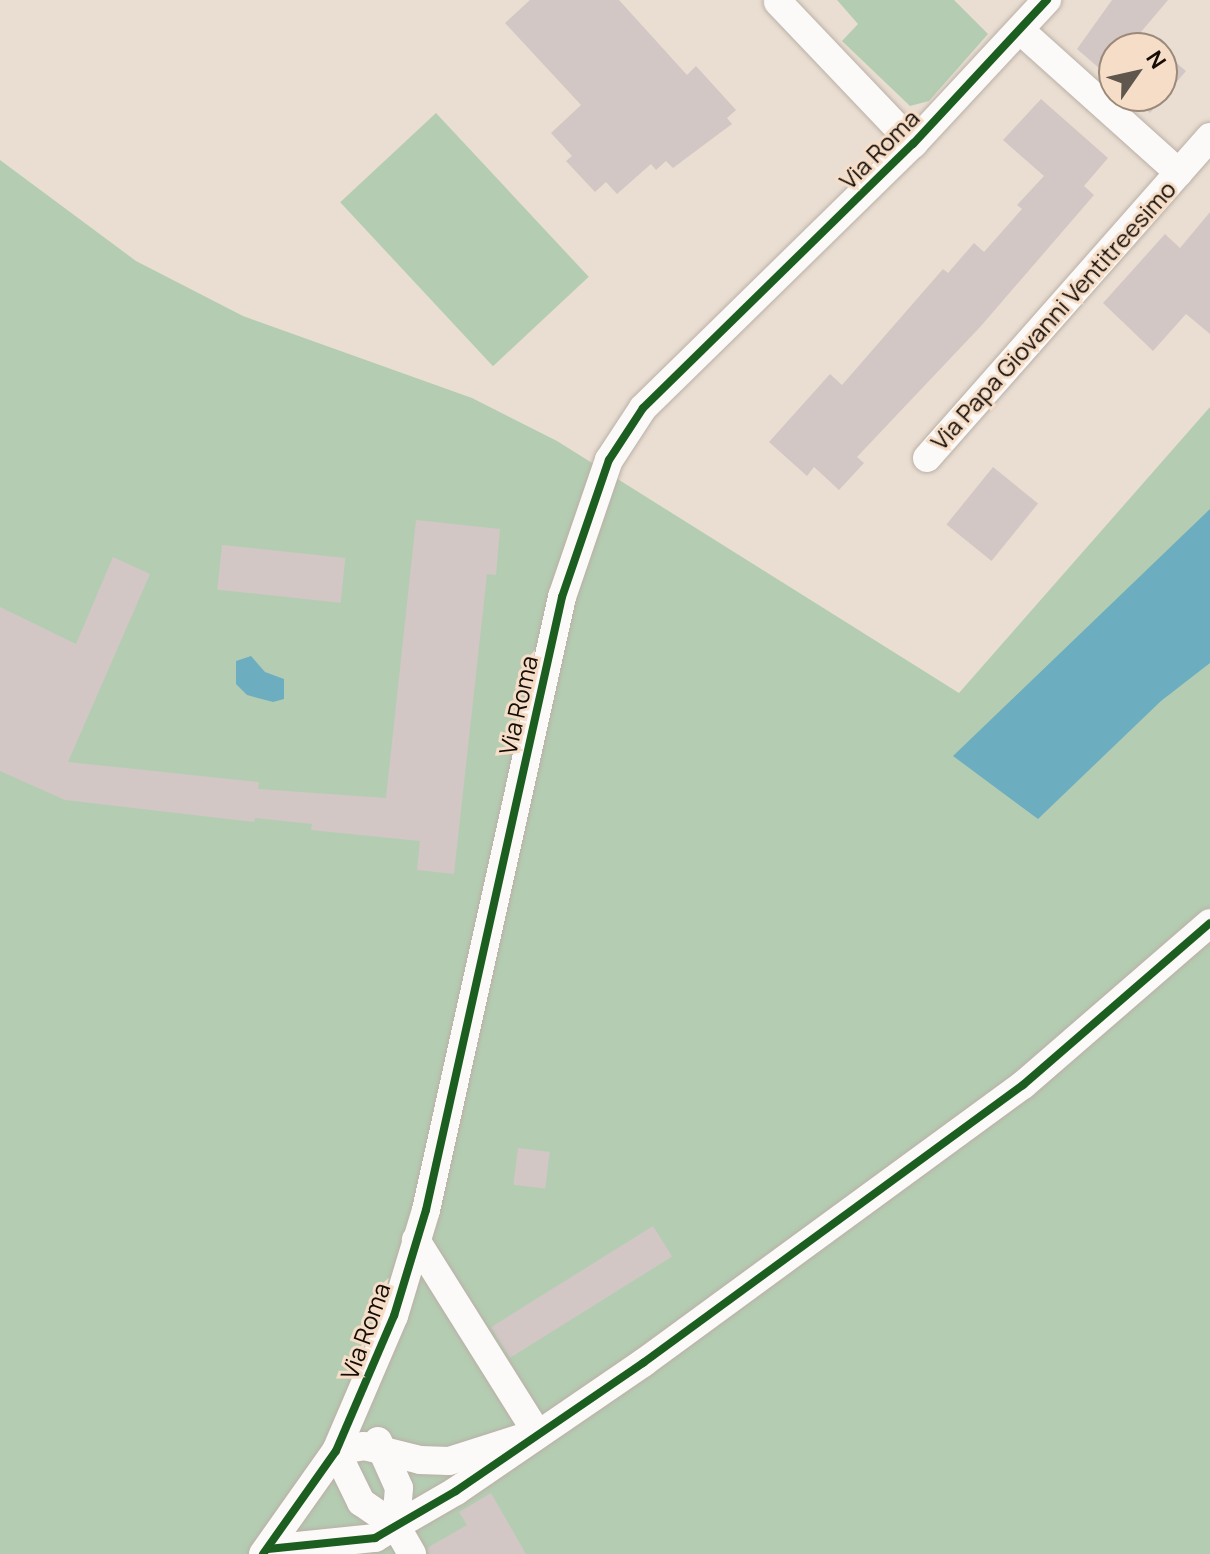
<!DOCTYPE html>
<html>
<head>
<meta charset="utf-8">
<style>
	body { margin:0 }
	#map { position:relative; width:1210px; height:1554px; overflow:hidden; background:#eaded2; font-family:Manrope,sans-serif }
	div>[style] { position:absolute }
	[style*='--x'] { left:calc(var(--x)*1px); top:calc(var(--y)*1px); width:calc(var(--w)*1px); rotate:calc(var(--a)*1deg) }
	.green>* { inset:0; background:#b4cdb2; transform-origin:0 0 }
	.water>* { inset:0; background:#6caec0 }
	.building>* { inset:0; background:#d2c7c5; transform-origin:0 0 }
	.roads { filter:drop-shadow(0 0 2px #bab0a7) drop-shadow(0 0 2px #bab0a7) }
	.street>* { height:28px; margin:-14px; padding:0 14px; transform-origin:14px; border-radius:14px; background:#fcfaf8 }
	.cycleway>* { height:8px; margin:-4px; padding:0 4px; transform-origin:4px; border-radius:4px; background:#1b5e20 }
	span { translate:-50% -50%; white-space:nowrap; text-align:center; line-height:1.15; -webkit-text-stroke:6px #f5ddc7; paint-order:stroke }
	.street-label { font-size:24px; color:#140c05 }
	.north { position:absolute; left:1098px; top:32px; width:80px; height:80px; box-sizing:border-box; background:#f5ddc7; border:2px solid #9b8979; border-radius:50%; rotate:56deg; font-size:22px; font-weight:700; line-height:32px; text-align:center; color:#140c05 }
	.north::after { content:''; display:block; margin:auto; width:28px; height:36px; background:#5f564d; clip-path:polygon(50% 0,100% 100%,50% 72%,0 100%) }
</style>
</head>
<body>
<div id="map">
	<div class="green">
		<i style="clip-path:polygon(837px 0,954px 0,988px 34px,929px 101px,910px 106px,842px 41px,858px 24px)"></i>
		<i style="left:436px;top:113px;width:224px;height:131px;rotate:47deg"></i>
		<i style="clip-path:polygon(0 160px,136px 261px,243px 316px,472px 398px,557px 441px,959px 693px,1210px 407px,1210px 1554px,0 1554px)"></i>
	</div>
	<div class="water">
		<i style="clip-path:polygon(1210px 509px,1210px 663px,1161px 701px,1038px 819px,953px 756px)"></i>
		<i style="clip-path:polygon(251px 656px,265px 672px,284px 679px,284px 699px,273px 702px,247px 695px,236px 684px,236px 661px)"></i>
	</div>
	<div class="building">
		<i style="clip-path:polygon(530px 0,619px 0,687px 75px,696px 66px,736px 110px,727px 118px,732px 124px,673px 168px,666px 161px,656px 170px,651px 164px,617px 194px,606px 182px,595px 192px,566px 161px,572px 156px,551px 133px,581px 105px,505px 23px)"></i>
		<i style="clip-path:polygon(1112px 0,1168px 0,1141px 32px,1159px 48px,1114px 48px,1114px 81px,1077px 49px)"></i>
		<i style="clip-path:polygon(1162px 51px,1186px 71px,1150px 113px,1131px 96px,1162px 96px)"></i>
		<i style="clip-path:polygon(1041px 99px,1108px 158px,1084px 186px,1094px 195px,981px 326px,857px 457px,864px 463px,839px 490px,814px 467px,807px 476px,769px 442px,830px 374px,842px 385px,943px 269px,948px 273px,974px 243px,984px 252px,1022px 209px,1017px 205px,1044px 176px,1003px 140px)"></i>
		<i style="clip-path:polygon(1210px 212px,1210px 334px,1186px 314px,1153px 351px,1103px 303px,1165px 234px,1180px 248px)"></i>
		<i style="left:993px;top:467px;width:58px;height:74px;rotate:39deg"></i>
		<i style="clip-path:polygon(416px 520px,500px 529px,496px 575px,487px 574px,454px 874px,417px 870px,420px 841px,311px 830px,312px 824px,255px 818px,254px 822px,65px 800px,0 771px,0 607px,76px 644px,113px 557px,150px 574px,68px 762px,259px 782px,258px 789px,386px 798px)"></i>
		<i style="left:222px;top:545px;width:124px;height:45px;rotate:6deg"></i>
		<i style="left:518px;top:1148px;width:32px;height:37px;rotate:7deg"></i>
		<i style="left:653px;top:1226px;width:36px;height:191px;rotate:58deg"></i>
		<i style="clip-path:polygon(491px 1493px,526px 1554px,429px 1554px,427px 1548px,467px 1525px,459px 1512px)"></i>
	</div>
	<div class="roads">
		<div class="street">
			<i style="--x:778;--y:2;--w:196;--a:46.4"></i>
			<i style="--x:1021;--y:31;--w:212;--a:41.9"></i>
			<i style="--x:927;--y:458;--w:428;--a:-48.6"></i>
			<i style="--x:378;--y:1441;--w:51;--a:65.9"></i>
			<i style="--x:399;--y:1488;--w:38;--a:95"></i>
			<i style="--x:336;--y:1451;--w:28;--a:-10"></i>
			<i style="--x:364;--y:1446;--w:58;--a:14"></i>
			<i style="--x:420;--y:1460;--w:29;--a:2"></i>
			<i style="--x:449;--y:1461;--w:92;--a:-17.7"></i>
			<i style="--x:537;--y:1433;--w:228;--a:-122.1"></i>
			<i style="--x:336;--y:1451;--w:57;--a:63.9"></i>
			<i style="--x:361;--y:1502;--w:42;--a:34.4"></i>
			<i style="--x:396;--y:1526;--w:32;--a:60"></i>
			<i style="--x:268;--y:1549;--w:108;--a:-5.9"></i>
			<i style="--x:375;--y:1538;--w:94;--a:-30.1"></i>
			<i style="--x:456;--y:1491;--w:227;--a:-34.4"></i>
			<i style="--x:643;--y:1363;--w:471;--a:-36.2"></i>
			<i style="--x:1023;--y:1085;--w:247;--a:-40.9"></i>
			<i style="--x:263;--y:1554;--w:126;--a:-54.7"></i>
			<i style="--x:336;--y:1451;--w:147;--a:-66.8"></i>
			<i style="--x:394;--y:1316;--w:111;--a:-73.2"></i>
			<i style="--x:426;--y:1210;--w:628;--a:-77.49"></i>
			<i style="--x:562;--y:597;--w:145;--a:-71.1"></i>
			<i style="--x:609;--y:460;--w:62;--a:-56.8"></i>
			<i style="--x:643;--y:408;--w:378;--a:-44.4"></i>
			<i style="--x:913;--y:144;--w:197;--a:-47.1"></i>
		</div>
	</div>
	<div class="cycleway">
		<i style="--x:268;--y:1549;--w:108;--a:-5.9"></i>
		<i style="--x:375;--y:1538;--w:94;--a:-30.1"></i>
		<i style="--x:456;--y:1491;--w:227;--a:-34.4"></i>
		<i style="--x:643;--y:1363;--w:471;--a:-36.2"></i>
		<i style="--x:1023;--y:1085;--w:247;--a:-40.9"></i>
		<i style="--x:263;--y:1554;--w:126;--a:-54.7"></i>
		<i style="--x:336;--y:1451;--w:147;--a:-66.8"></i>
		<i style="--x:394;--y:1316;--w:111;--a:-73.2"></i>
		<i style="--x:426;--y:1210;--w:628;--a:-77.49"></i>
		<i style="--x:562;--y:597;--w:145;--a:-71.1"></i>
		<i style="--x:609;--y:460;--w:62;--a:-56.8"></i>
		<i style="--x:643;--y:408;--w:378;--a:-44.4"></i>
		<i style="--x:913;--y:144;--w:197;--a:-47.1"></i>
	</div>
	<div class="street-label">
		<span style="left:879px;top:149px;rotate:-45deg">Via Roma</span>
		<span style="left:1053px;top:315px;rotate:-48deg">Via Papa Giovanni Ventitreesimo</span>
		<span style="left:518px;top:705px;rotate:-77deg">Via Roma</span>
		<span style="left:365px;top:1331px;rotate:-70deg">Via Roma</span>
	</div>
	<div class="north">N</div>
</div>
</body>
</html>
